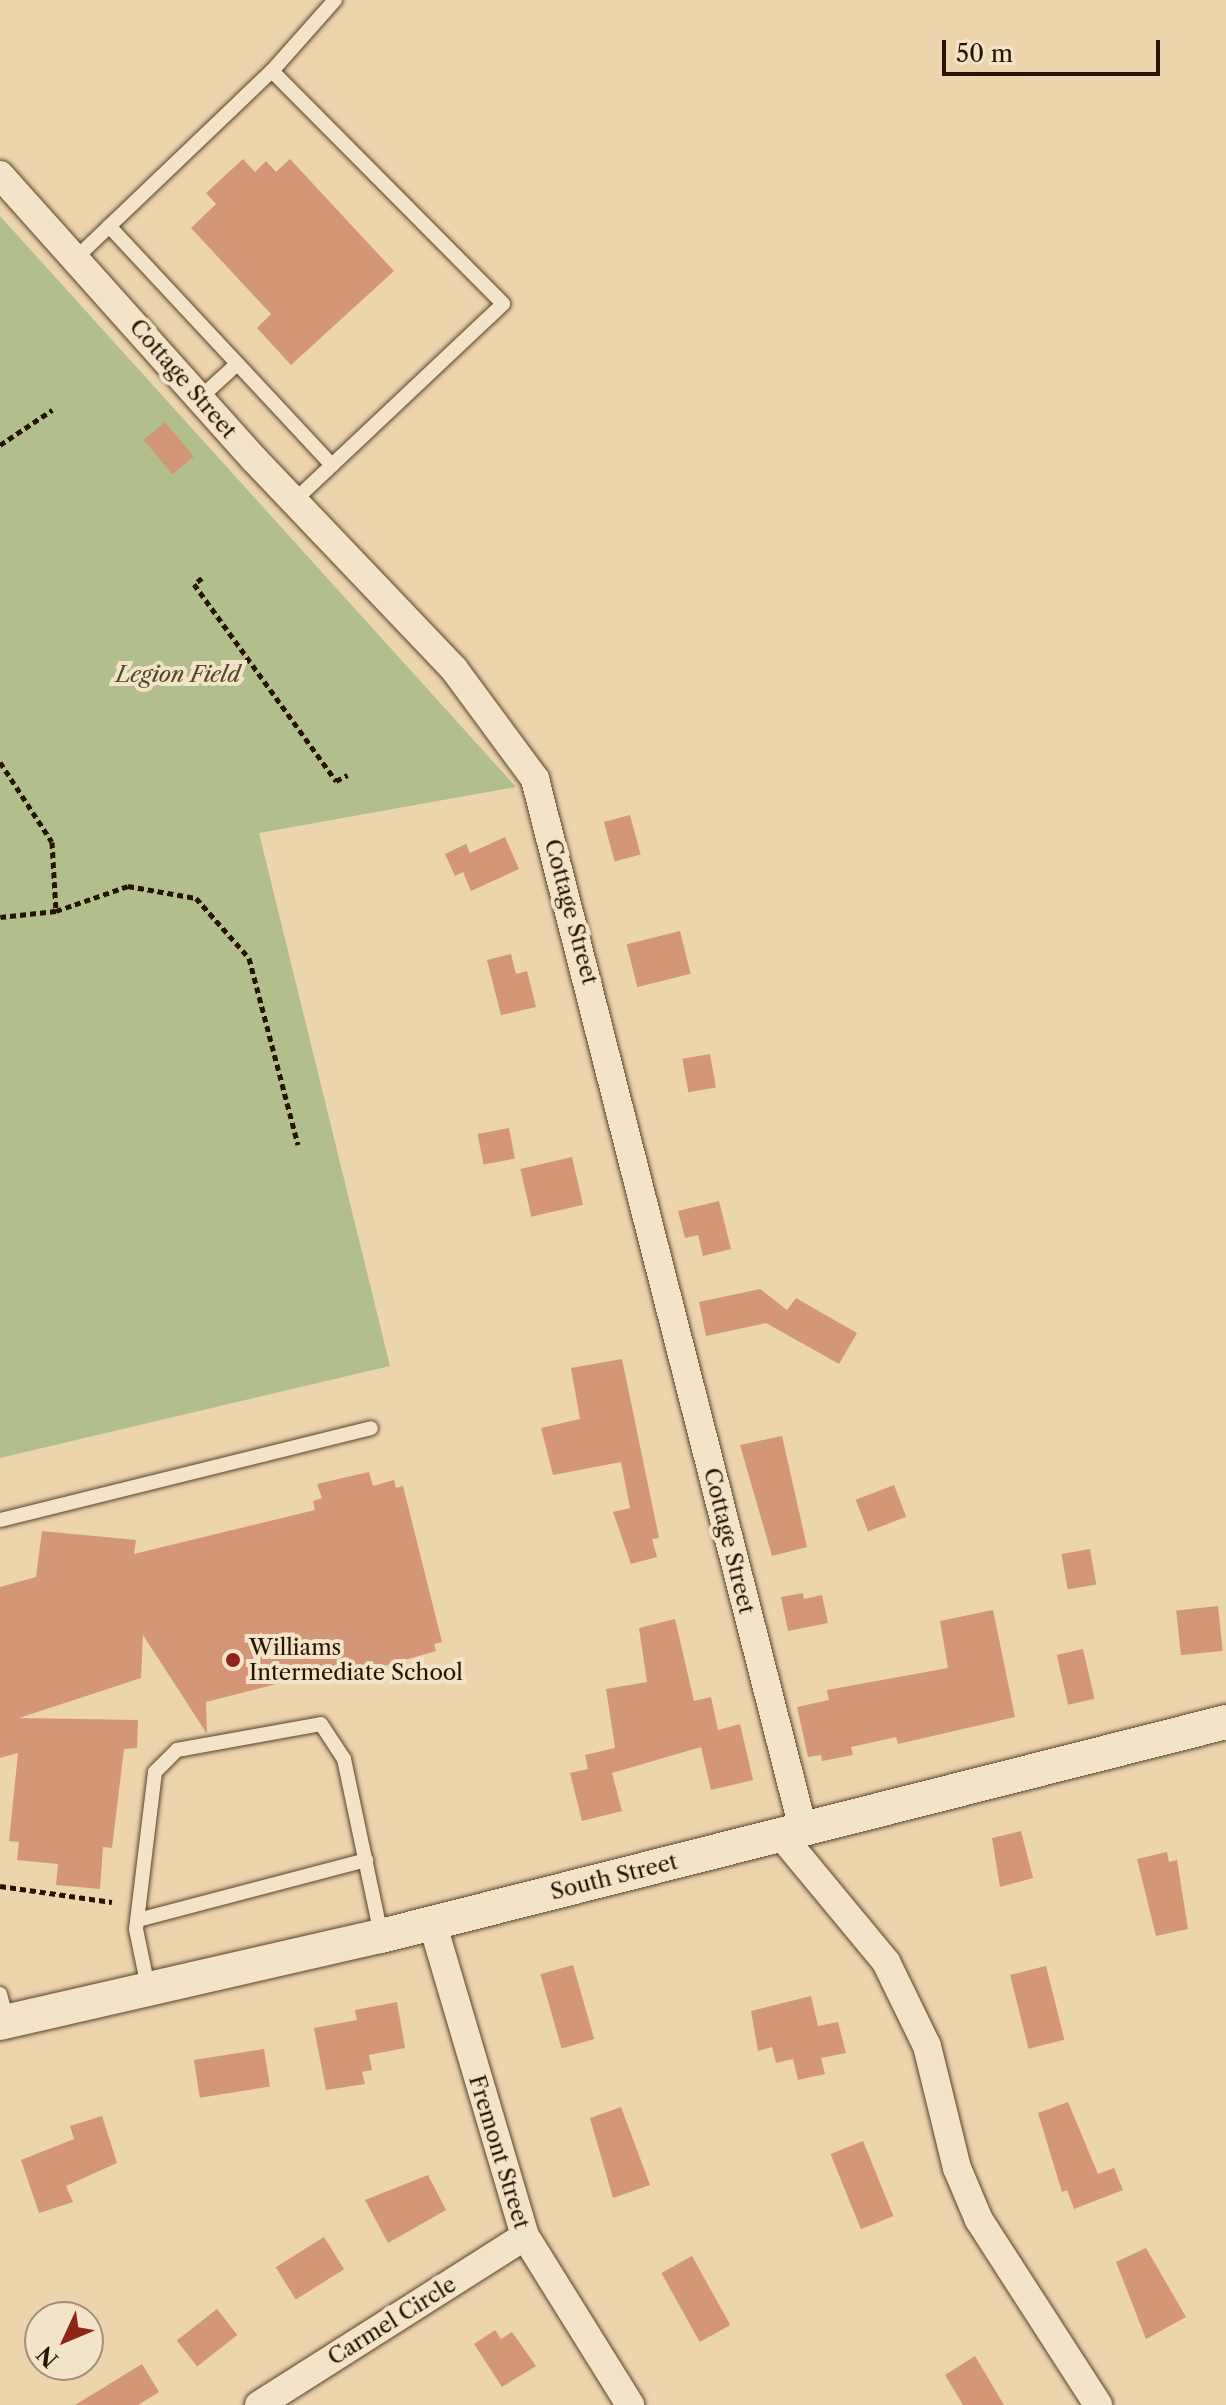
<!DOCTYPE html>
<html>
<head>
<meta charset="utf-8">
<style>
	body { margin:0 }
	#map { position:relative; width:1226px; height:2405px; overflow:hidden; background:#ecd4ac; font-family:"Libre Caslon Text",serif }
	div>[style] { position:absolute }
	[style*='--x'] { left:calc(var(--x)*1px); top:calc(var(--y)*1px); width:calc(var(--w)*1px); rotate:calc(var(--a)*1deg) }
	.green>* { inset:0; background:#b3be8d }
	.building>* { inset:0; background:#d39777; transform-origin:0 0 }
	.path>* { height:5px; margin-top:-2.5px; transform-origin:0; background:repeating-linear-gradient(90deg,#271400 0 6px,transparent 0 10px) }
	.roads { filter:drop-shadow(0 0 2px #58442b) drop-shadow(0 0 2px #58442b) }
	.service>* { height:14px; margin:-7px; padding:0 7px; transform-origin:7px; border-radius:7px; background:#f3e3c9 }
	.minor>* { height:28px; margin:-14px; padding:0 14px; transform-origin:14px; border-radius:14px; background:#f3e3c9 }
	.tertiary>* { height:34px; margin:-17px; padding:0 17px; transform-origin:17px; border-radius:17px; background:#f3e3c9 }
	.dots>* { width:22px; height:22px; translate:-50% -50%; box-sizing:border-box; border:4px solid #f3e3c9; border-radius:50% }
	span { translate:-50% -50%; white-space:nowrap; text-align:center; line-height:1.15; -webkit-text-stroke:8px #f3e3c9; paint-order:stroke }
	.street-label { font-size:22px; color:#271400 }
	.park-label { font-size:22px; color:#51472a; font-style:italic }
	.poi-label { font-size:22px; color:#271400 }
	.left { translate:0 -50%; text-align:left }
	.north { position:absolute; left:24px; top:2301px; width:80px; height:80px; box-sizing:border-box; background:#f3e3c9; border:2px solid #a19079; border-radius:50%; rotate:226deg; font-size:22px; font-weight:700; line-height:32px; text-align:center; color:#271400 }
	.north::after { content:''; display:block; margin:auto; width:28px; height:36px; background:#8f2418; clip-path:polygon(50% 0,100% 100%,50% 72%,0 100%) }
	.scale { position:absolute; left:942px; top:40px; width:218px; height:36px; box-sizing:border-box; border:4px solid #271400; border-top:0; padding-left:10px; font-size:24px; line-height:28px; white-space:nowrap; color:#271400; -webkit-text-stroke:6px #f3e3c9; paint-order:stroke }
</style>
</head>
<body>
<div id="map">
	<div class="green">
		<i style="clip-path:polygon(0 216px,516px 787px,259px 833px,390px 1366px,0 1458px)"></i>
	</div>
	<div class="building">
		<i style="clip-path:polygon(243px 159px,255px 172px,266px 161px,276px 172px,290px 159px,394px 271px,291px 365px,257px 328px,271px 314px,191px 228px,216px 204px,206px 193px)"></i>
		<i style="left:165px;top:422px;width:45px;height:28px;rotate:50deg"></i>
		<i style="left:630px;top:815px;width:41px;height:27px;rotate:75deg"></i>
		<i style="clip-path:polygon(505px 837px,519px 869px,471px 891px,463px 872px,455px 876px,445px 854px,466px 844px,470px 853px)"></i>
		<i style="left:680px;top:931px;width:44px;height:55px;rotate:76deg"></i>
		<i style="clip-path:polygon(511px 954px,516px 974px,527px 971px,536px 1007px,501px 1015px,487px 960px)"></i>
		<i style="left:710px;top:1054px;width:34px;height:28px;rotate:80deg"></i>
		<i style="left:509px;top:1128px;width:31px;height:32px;rotate:79deg"></i>
		<i style="left:572px;top:1157px;width:49px;height:53px;rotate:77deg"></i>
		<i style="clip-path:polygon(719px 1201px,731px 1249px,703px 1256px,698px 1235px,685px 1238px,678px 1211px)"></i>
		<i style="clip-path:polygon(760px 1289px,787px 1310px,796px 1298px,857px 1333px,839px 1364px,766px 1323px,706px 1336px,699px 1302px)"></i>
		<i style="clip-path:polygon(622px 1359px,659px 1538px,652px 1539px,657px 1557px,631px 1564px,613px 1512px,630px 1508px,621px 1462px,553px 1475px,541px 1428px,580px 1419px,571px 1368px)"></i>
		<i style="clip-path:polygon(782px 1436px,807px 1547px,772px 1556px,740px 1445px)"></i>
		<i style="clip-path:polygon(369px 1472px,373px 1486px,394px 1480px,396px 1488px,403px 1486px,442px 1642px,434px 1644px,436px 1651px,342px 1678px,339px 1668px,206px 1702px,207px 1734px,143px 1635px,141px 1678px,19px 1718px,138px 1720px,137px 1748px,124px 1749px,112px 1848px,103px 1847px,100px 1889px,56px 1885px,58px 1864px,17px 1860px,19px 1842px,9px 1841px,18px 1753px,0 1758px,0 1587px,36px 1577px,42px 1531px,136px 1540px,134px 1554px,315px 1510px,313px 1501px,322px 1498px,317px 1484px)"></i>
		<i style="left:894px;top:1485px;width:34px;height:41px;rotate:69deg"></i>
		<i style="left:1090px;top:1549px;width:36px;height:29px;rotate:80deg"></i>
		<i style="clip-path:polygon(803px 1593px,804px 1599px,822px 1595px,828px 1623px,788px 1631px,781px 1597px)"></i>
		<i style="left:1218px;top:1606px;width:45px;height:42px;rotate:84deg"></i>
		<i style="clip-path:polygon(993px 1610px,1015px 1717px,898px 1744px,896px 1737px,851px 1747px,853px 1755px,822px 1761px,821px 1755px,808px 1757px,797px 1707px,829px 1700px,827px 1690px,948px 1668px,940px 1621px)"></i>
		<i style="clip-path:polygon(675px 1619px,694px 1701px,711px 1697px,718px 1730px,740px 1724px,753px 1780px,711px 1790px,701px 1747px,612px 1773px,622px 1811px,582px 1821px,570px 1773px,588px 1769px,585px 1755px,615px 1748px,606px 1689px,647px 1682px,639px 1628px)"></i>
		<i style="left:1083px;top:1649px;width:51px;height:27px;rotate:77deg"></i>
		<i style="clip-path:polygon(1021px 1831px,1033px 1878px,1000px 1887px,992px 1838px)"></i>
		<i style="clip-path:polygon(1167px 1852px,1169px 1862px,1177px 1860px,1188px 1929px,1156px 1936px,1137px 1859px)"></i>
		<i style="left:573px;top:1965px;width:77px;height:34px;rotate:74deg"></i>
		<i style="left:1046px;top:1966px;width:76px;height:37px;rotate:76deg"></i>
		<i style="clip-path:polygon(811px 1996px,818px 2026px,838px 2022px,846px 2053px,821px 2058px,825px 2074px,798px 2080px,793px 2059px,776px 2063px,772px 2047px,758px 2051px,751px 2011px)"></i>
		<i style="clip-path:polygon(397px 2002px,405px 2048px,369px 2055px,372px 2070px,362px 2072px,365px 2084px,326px 2090px,314px 2028px,357px 2020px,355px 2010px)"></i>
		<i style="left:264px;top:2049px;width:38px;height:71px;rotate:81deg"></i>
		<i style="clip-path:polygon(1068px 2102px,1098px 2174px,1114px 2168px,1123px 2190px,1074px 2209px,1067px 2190px,1062px 2192px,1038px 2113px)"></i>
		<i style="clip-path:polygon(621px 2107px,650px 2185px,613px 2198px,590px 2118px)"></i>
		<i style="clip-path:polygon(102px 2116px,117px 2163px,66px 2186px,73px 2202px,39px 2213px,21px 2160px,74px 2139px,70px 2126px)"></i>
		<i style="left:863px;top:2141px;width:81px;height:35px;rotate:68deg"></i>
		<i style="clip-path:polygon(428px 2175px,446px 2210px,388px 2243px,365px 2200px)"></i>
		<i style="left:324px;top:2237px;width:38px;height:57px;rotate:58deg"></i>
		<i style="clip-path:polygon(1146px 2248px,1186px 2317px,1146px 2339px,1116px 2262px)"></i>
		<i style="left:692px;top:2256px;width:79px;height:35px;rotate:61deg"></i>
		<i style="left:217px;top:2309px;width:33px;height:51px;rotate:52deg"></i>
		<i style="clip-path:polygon(495px 2330px,501px 2339px,512px 2332px,536px 2366px,502px 2387px,474px 2344px)"></i>
		<i style="clip-path:polygon(975px 2356px,1004px 2405px,963px 2405px,945px 2375px)"></i>
		<i style="clip-path:polygon(142px 2364px,159px 2392px,138px 2405px,75px 2405px)"></i>
	</div>
	<div class="path">
		<i style="--x:0;--y:445;--w:63;--a:-33.9"></i>
		<i style="--x:202;--y:578;--w:10;--a:143"></i>
		<i style="--x:194;--y:584;--w:243;--a:54.2"></i>
		<i style="--x:336;--y:781;--w:13;--a:-27"></i>
		<i style="--x:0;--y:762;--w:95;--a:57"></i>
		<i style="--x:52;--y:842;--w:69;--a:86.7"></i>
		<i style="--x:56;--y:911;--w:56;--a:173.9"></i>
		<i style="--x:56;--y:911;--w:76;--a:-19.1"></i>
		<i style="--x:128;--y:886;--w:69;--a:10"></i>
		<i style="--x:196;--y:898;--w:80;--a:48.5"></i>
		<i style="--x:249;--y:958;--w:193;--a:75.3"></i>
		<i style="--x:0;--y:1886;--w:113;--a:8.1"></i>
	</div>
	<div class="roads">
		<div class="service">
			<i style="--x:272;--y:71;--w:95;--a:-48.4"></i>
			<i style="--x:109;--y:226;--w:327;--a:47"></i>
			<i style="--x:76;--y:258;--w:271;--a:-43.7"></i>
			<i style="--x:272;--y:71;--w:328;--a:45.2"></i>
			<i style="--x:503;--y:304;--w:287;--a:136.7"></i>
			<i style="--x:200;--y:398;--w:50;--a:-42.6"></i>
			<i style="--x:0;--y:1520;--w:382;--a:-13.9"></i>
			<i style="--x:138;--y:1920;--w:236;--a:-14.7"></i>
			<i style="--x:148;--y:1987;--w:59;--a:-101.7"></i>
			<i style="--x:136;--y:1929;--w:158;--a:-83.1"></i>
			<i style="--x:155;--y:1772;--w:31;--a:-45"></i>
			<i style="--x:177;--y:1750;--w:146;--a:-10.2"></i>
			<i style="--x:321;--y:1724;--w:42;--a:56.7"></i>
			<i style="--x:344;--y:1759;--w:180;--a:78.1"></i>
			<i style="--x:0;--y:1994;--w:28;--a:75"></i>
		</div>
		<div class="minor">
			<i style="--x:0;--y:175;--w:381;--a:48.2"></i>
			<i style="--x:254;--y:459;--w:290;--a:46.4"></i>
			<i style="--x:454;--y:669;--w:137;--a:53.6"></i>
			<i style="--x:535;--y:779;--w:1084;--a:75.68"></i>
			<i style="--x:781;--y:1835;--w:165;--a:50.4"></i>
			<i style="--x:886;--y:1962;--w:93;--a:64"></i>
			<i style="--x:927;--y:2046;--w:126;--a:76.2"></i>
			<i style="--x:957;--y:2168;--w:56;--a:67.1"></i>
			<i style="--x:979;--y:2220;--w:220;--a:57.2"></i>
			<i style="--x:432;--y:1922;--w:327;--a:73.5"></i>
			<i style="--x:525;--y:2236;--w:199;--a:58.1"></i>
			<i style="--x:259;--y:2405;--w:315;--a:-32.4"></i>
		</div>
		<div class="tertiary">
			<i style="--x:0;--y:2023;--w:391;--a:-12.9"></i>
			<i style="--x:381;--y:1936;--w:872;--a:-14.21"></i>
		</div>
	</div>
	<div class="dots">
		<i style="left:233px;top:1660px;background:#8f2418"></i>
	</div>
	<div class="street-label">
		<span style="left:183px;top:379px;rotate:49deg">Cottage Street</span>
		<span style="left:571px;top:912px;rotate:75deg">Cottage Street</span>
		<span style="left:729px;top:1541px;rotate:76deg">Cottage Street</span>
		<span style="left:614px;top:1877px;rotate:-14deg">South Street</span>
		<span style="left:499px;top:2152px;rotate:73deg">Fremont Street</span>
		<span style="left:392px;top:2321px;rotate:-32deg">Carmel Circle</span>
	</div>
	<div class="park-label">
		<span style="left:178px;top:675px">Legion Field</span>
	</div>
	<div class="poi-label">
		<span class="left" style="left:249px;top:1660px">Williams<br>Intermediate School</span>
	</div>
	<div class="north">N</div>
	<div class="scale">50 m</div>
</div>
</body>
</html>
